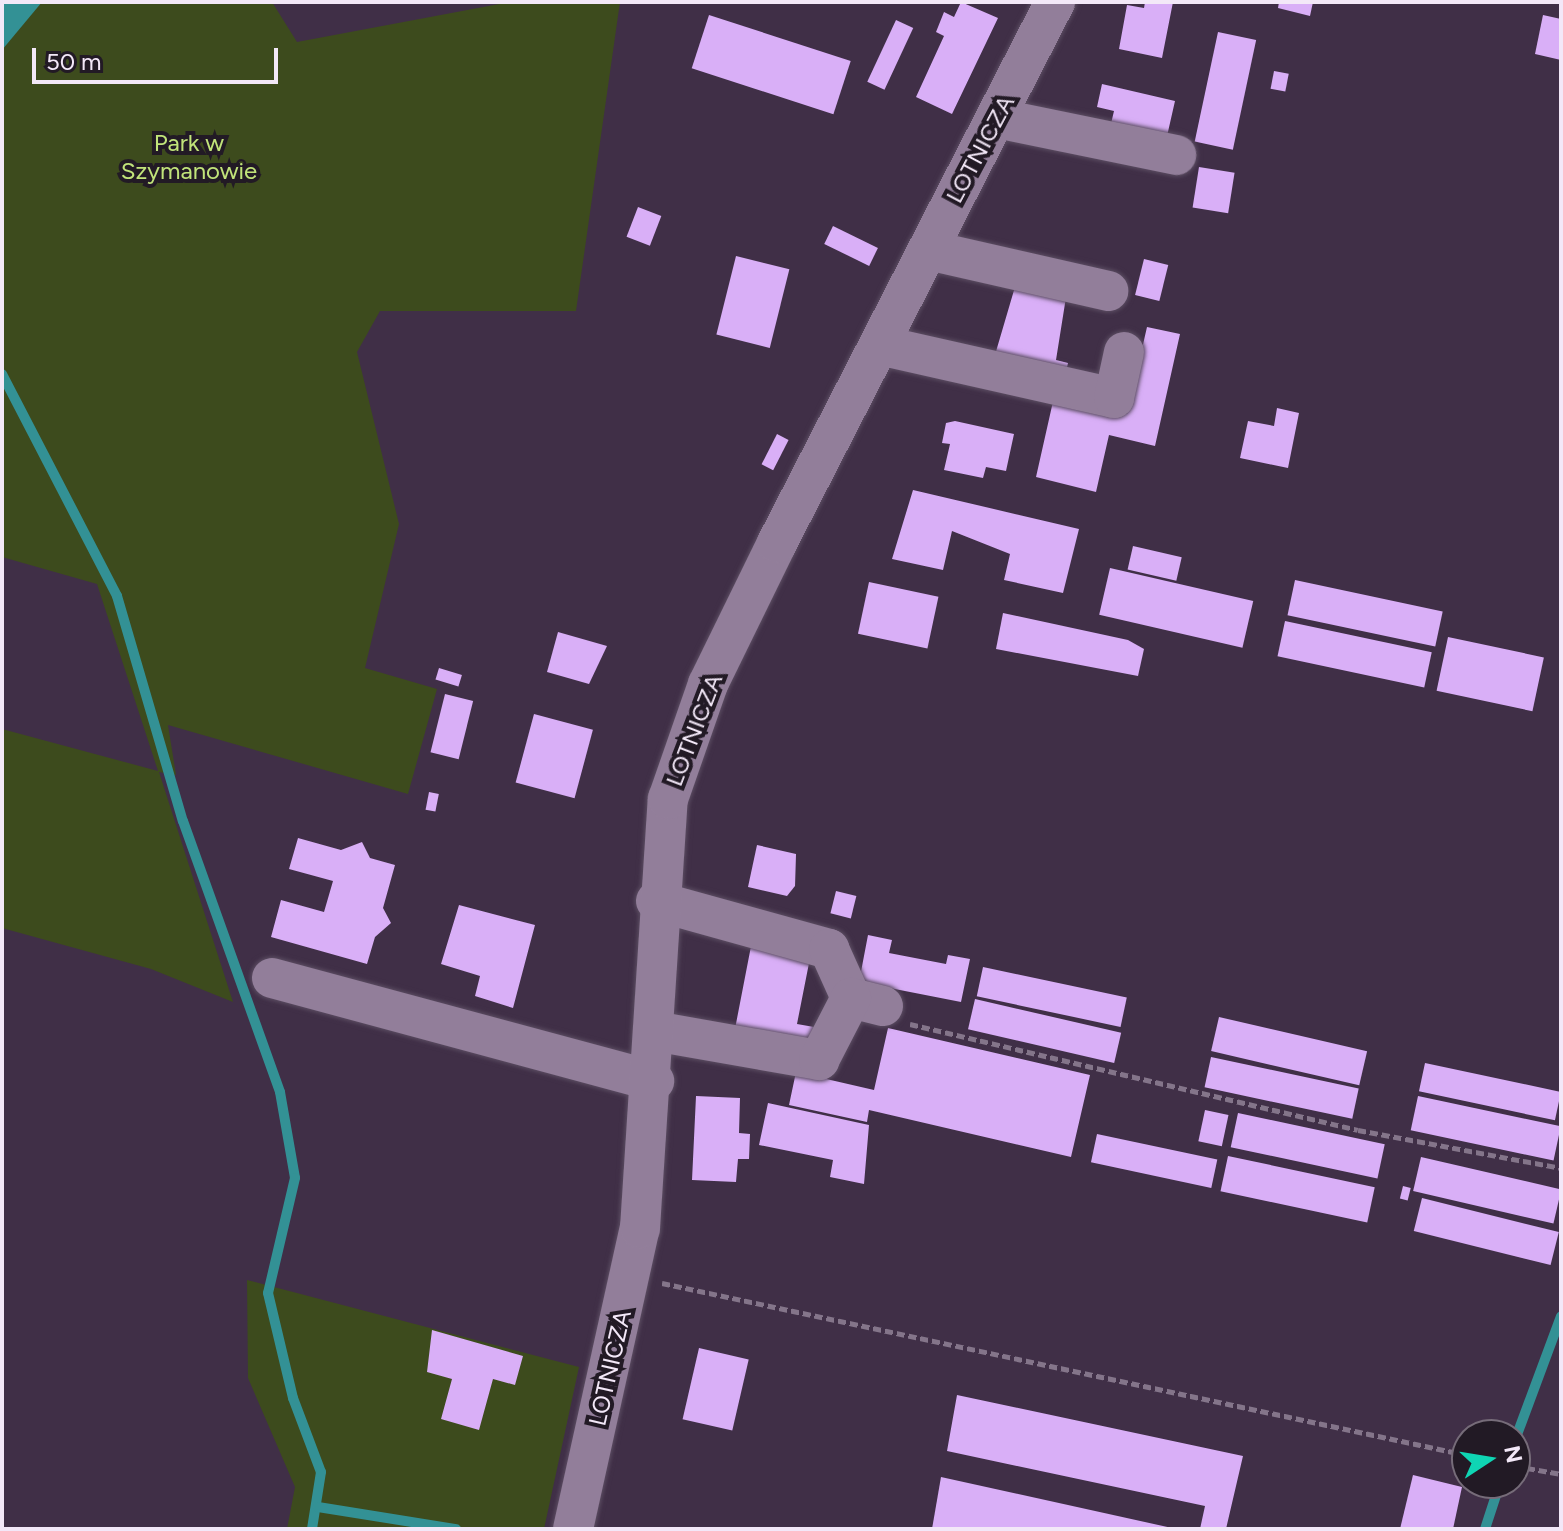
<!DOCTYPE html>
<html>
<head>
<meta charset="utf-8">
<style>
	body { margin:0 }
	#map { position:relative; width:1563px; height:1531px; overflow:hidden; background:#402f47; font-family:Figtree,sans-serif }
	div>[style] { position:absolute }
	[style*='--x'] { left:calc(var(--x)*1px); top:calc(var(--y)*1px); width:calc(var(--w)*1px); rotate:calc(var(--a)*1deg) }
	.green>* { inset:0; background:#3d4b1d }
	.water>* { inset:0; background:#339195 }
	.stream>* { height:10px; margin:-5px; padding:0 5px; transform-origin:5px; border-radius:5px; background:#339195 }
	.building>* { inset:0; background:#d9aff7; transform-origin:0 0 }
	.path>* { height:5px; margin-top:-2.5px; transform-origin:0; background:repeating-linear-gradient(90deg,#84758a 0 8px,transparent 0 12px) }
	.roads { filter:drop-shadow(0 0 2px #5b4d62) drop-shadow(0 0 2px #5b4d62) }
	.minor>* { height:40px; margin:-20px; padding:0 20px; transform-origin:20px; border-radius:20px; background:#927e9a }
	span { translate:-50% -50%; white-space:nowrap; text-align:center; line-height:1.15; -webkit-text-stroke:8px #221a25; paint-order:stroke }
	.park-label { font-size:24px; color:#c1e47a }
	.street-label { font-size:24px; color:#f3e8f8 }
	.frame { position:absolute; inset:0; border:4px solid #f3e8f8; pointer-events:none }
	.north { position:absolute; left:1451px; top:1419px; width:80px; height:80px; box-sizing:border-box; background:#221a25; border:2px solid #766c79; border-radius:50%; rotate:78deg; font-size:22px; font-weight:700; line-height:32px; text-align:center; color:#f3e8f8 }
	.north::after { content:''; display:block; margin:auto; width:28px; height:36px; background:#0fd5b4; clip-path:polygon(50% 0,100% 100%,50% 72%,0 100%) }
	.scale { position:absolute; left:32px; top:48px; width:246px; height:36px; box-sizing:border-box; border:4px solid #f3e8f8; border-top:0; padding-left:10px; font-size:24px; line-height:28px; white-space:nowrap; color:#f3e8f8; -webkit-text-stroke:6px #221a25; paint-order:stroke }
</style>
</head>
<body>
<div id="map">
	<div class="green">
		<i style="clip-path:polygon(2px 2px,272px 2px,297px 42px,510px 2px,620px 2px,576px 311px,380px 311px,357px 352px,399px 524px,365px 668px,437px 689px,408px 794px,168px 725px,176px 775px,159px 772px,233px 1002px,151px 969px,2px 928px,2px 729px,158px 771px,97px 584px,2px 557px)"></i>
		<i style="clip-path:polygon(247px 1280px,579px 1367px,544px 1529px,287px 1529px,295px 1487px,248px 1378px)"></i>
	</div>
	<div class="water">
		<i style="clip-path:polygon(2px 2px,42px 2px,2px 50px)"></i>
	</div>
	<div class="stream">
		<i style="--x:2;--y:374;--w:250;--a:62.6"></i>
		<i style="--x:117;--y:596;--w:234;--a:73.7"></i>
		<i style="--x:183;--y:821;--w:288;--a:70.3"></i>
		<i style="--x:280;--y:1092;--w:87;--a:80.1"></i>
		<i style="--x:295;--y:1178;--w:118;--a:103.2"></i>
		<i style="--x:268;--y:1293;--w:108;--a:76.6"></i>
		<i style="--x:293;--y:1398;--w:79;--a:69.3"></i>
		<i style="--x:321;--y:1472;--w:58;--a:99"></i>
		<i style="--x:1515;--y:1440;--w:132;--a:-69.6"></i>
		<i style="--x:318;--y:1507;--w:140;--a:9.1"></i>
		<i style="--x:1485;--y:1529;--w:48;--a:-71.9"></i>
	</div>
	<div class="building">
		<i style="clip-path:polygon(961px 2px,998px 18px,952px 114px,916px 97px,944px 36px,936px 32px,944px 12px,954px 17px)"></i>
		<i style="clip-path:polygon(1145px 2px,1173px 2px,1162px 58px,1119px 49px,1127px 5px,1144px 8px)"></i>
		<i style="clip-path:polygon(1279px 2px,1313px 2px,1310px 16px,1278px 8px)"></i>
		<i style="left:709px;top:15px;width:149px;height:56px;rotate:18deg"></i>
		<i style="clip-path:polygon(1543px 15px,1561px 19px,1561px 60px,1535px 54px)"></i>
		<i style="left:896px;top:20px;width:19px;height:68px;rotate:25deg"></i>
		<i style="left:1218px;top:32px;width:39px;height:112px;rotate:12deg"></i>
		<i style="left:1274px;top:71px;width:15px;height:18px;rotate:11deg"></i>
		<i style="clip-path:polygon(1102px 84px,1175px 101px,1165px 145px,1109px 132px,1114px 111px,1097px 107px)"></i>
		<i style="left:1199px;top:167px;width:36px;height:41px;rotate:9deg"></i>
		<i style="left:638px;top:207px;width:25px;height:32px;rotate:21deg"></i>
		<i style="left:833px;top:226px;width:50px;height:20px;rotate:26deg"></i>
		<i style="left:736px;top:256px;width:55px;height:81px;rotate:14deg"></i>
		<i style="left:1144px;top:259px;width:25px;height:37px;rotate:14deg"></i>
		<i style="clip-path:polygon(1017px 280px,1067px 291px,1056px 360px,1068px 363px,1064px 380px,992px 365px)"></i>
		<i style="clip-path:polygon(1147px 327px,1180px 334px,1155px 446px,1109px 435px,1096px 492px,1036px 477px,1054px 397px,1127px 414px)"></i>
		<i style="clip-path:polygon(1277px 408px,1299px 413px,1288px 468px,1240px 458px,1248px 421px,1274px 426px)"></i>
		<i style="clip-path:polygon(955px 421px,1014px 434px,1006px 471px,986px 467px,983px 478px,944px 470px,950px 444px,942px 443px,946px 423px)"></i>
		<i style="left:777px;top:434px;width:13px;height:34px;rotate:27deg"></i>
		<i style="clip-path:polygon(913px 490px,1079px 529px,1063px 593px,1004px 580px,1010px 554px,952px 531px,943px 570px,892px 559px)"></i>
		<i style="left:1133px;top:546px;width:50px;height:24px;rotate:13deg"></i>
		<i style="left:1110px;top:568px;width:147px;height:48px;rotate:13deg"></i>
		<i style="left:1295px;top:580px;width:151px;height:36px;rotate:12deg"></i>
		<i style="left:869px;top:582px;width:71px;height:53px;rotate:12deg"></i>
		<i style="clip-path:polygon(1003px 613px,1128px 640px,1144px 649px,1138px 676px,996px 649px)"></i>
		<i style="left:1285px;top:621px;width:150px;height:36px;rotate:12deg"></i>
		<i style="clip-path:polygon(558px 632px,607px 646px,589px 684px,547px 672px)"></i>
		<i style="left:1448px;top:637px;width:98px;height:55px;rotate:12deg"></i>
		<i style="left:439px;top:668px;width:24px;height:12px;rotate:17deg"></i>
		<i style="left:445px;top:694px;width:29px;height:60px;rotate:14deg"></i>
		<i style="left:534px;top:714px;width:61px;height:71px;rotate:15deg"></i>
		<i style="left:429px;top:792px;width:10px;height:18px;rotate:11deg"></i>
		<i style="clip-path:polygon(298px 838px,341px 850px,362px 842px,370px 858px,395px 865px,383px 908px,391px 923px,375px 937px,367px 964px,271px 937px,281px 900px,324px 912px,333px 881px,289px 869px)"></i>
		<i style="clip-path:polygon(757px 845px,796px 854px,795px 886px,787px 896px,748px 887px)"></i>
		<i style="left:836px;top:891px;width:21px;height:23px;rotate:14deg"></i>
		<i style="clip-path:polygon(459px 905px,535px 925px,513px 1008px,475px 996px,480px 976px,441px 964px)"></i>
		<i style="clip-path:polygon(868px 935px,892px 940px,889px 953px,946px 964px,948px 955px,970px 959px,961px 1002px,859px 982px)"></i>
		<i style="clip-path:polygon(752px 941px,811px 953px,797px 1024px,814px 1027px,811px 1041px,734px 1034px)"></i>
		<i style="left:983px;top:967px;width:147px;height:30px;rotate:12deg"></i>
		<i style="left:975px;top:999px;width:150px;height:31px;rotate:13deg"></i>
		<i style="left:1219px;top:1017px;width:152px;height:35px;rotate:13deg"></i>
		<i style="clip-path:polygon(888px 1028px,1090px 1075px,1071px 1157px,869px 1110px,867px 1122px,789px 1105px,796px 1072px,874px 1090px)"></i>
		<i style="left:1211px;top:1057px;width:151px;height:31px;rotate:12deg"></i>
		<i style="left:1425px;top:1063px;width:139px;height:29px;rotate:12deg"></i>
		<i style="clip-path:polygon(696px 1096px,740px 1098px,739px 1133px,750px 1134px,749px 1159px,738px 1159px,736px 1182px,692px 1180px)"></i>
		<i style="left:1418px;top:1096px;width:146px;height:35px;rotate:12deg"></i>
		<i style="clip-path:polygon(768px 1103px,869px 1125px,864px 1184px,830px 1177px,833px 1160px,759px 1145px)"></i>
		<i style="left:1205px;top:1110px;width:24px;height:32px;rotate:12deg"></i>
		<i style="left:1238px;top:1113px;width:150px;height:35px;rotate:12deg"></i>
		<i style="left:1097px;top:1134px;width:123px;height:29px;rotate:12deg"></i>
		<i style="left:1228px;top:1156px;width:150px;height:36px;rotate:12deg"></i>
		<i style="left:1421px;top:1157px;width:144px;height:35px;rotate:13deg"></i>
		<i style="left:1403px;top:1186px;width:8px;height:13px;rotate:14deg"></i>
		<i style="left:1422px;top:1198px;width:141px;height:34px;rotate:14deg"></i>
		<i style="clip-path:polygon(432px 1330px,523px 1356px,515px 1385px,493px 1379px,479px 1430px,441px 1419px,452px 1379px,427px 1372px)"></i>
		<i style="left:699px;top:1348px;width:51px;height:73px;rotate:13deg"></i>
		<i style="clip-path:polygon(957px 1395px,1243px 1456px,1226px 1529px,1200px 1529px,1205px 1506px,947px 1451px)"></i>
		<i style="clip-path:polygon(1413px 1475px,1462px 1487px,1453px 1529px,1400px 1529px)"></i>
		<i style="clip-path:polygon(941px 1477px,1172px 1528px,1171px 1529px,932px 1529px)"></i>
	</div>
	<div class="path">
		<i style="--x:910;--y:1024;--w:460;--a:13.3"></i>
		<i style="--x:1358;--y:1130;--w:207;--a:10.6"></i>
		<i style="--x:662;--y:1283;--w:823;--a:12.06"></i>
		<i style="--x:1515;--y:1466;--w:47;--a:9.9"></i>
	</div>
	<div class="roads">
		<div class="minor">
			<i style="--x:996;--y:118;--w:184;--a:11.6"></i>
			<i style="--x:928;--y:250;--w:185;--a:12.8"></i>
			<i style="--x:879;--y:345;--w:241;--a:12.7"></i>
			<i style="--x:1114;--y:398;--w:47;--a:-77.7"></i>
			<i style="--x:656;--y:901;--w:180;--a:15.5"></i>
			<i style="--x:829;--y:949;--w:54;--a:65.8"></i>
			<i style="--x:851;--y:998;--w:33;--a:14"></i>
			<i style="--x:272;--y:978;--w:396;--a:15.1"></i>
			<i style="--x:654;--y:1031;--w:168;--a:10"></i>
			<i style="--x:819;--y:1060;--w:70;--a:-62.7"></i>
			<i style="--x:573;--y:1529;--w:308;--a:-77.5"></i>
			<i style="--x:640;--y:1228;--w:430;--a:-86.3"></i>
			<i style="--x:668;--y:799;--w:122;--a:-70.8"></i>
			<i style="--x:708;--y:684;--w:157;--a:-63.9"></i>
			<i style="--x:777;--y:543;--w:608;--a:-62.8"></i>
		</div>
	</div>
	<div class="park-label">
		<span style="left:189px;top:157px">Park w<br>Szymanowie</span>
	</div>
	<div class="street-label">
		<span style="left:980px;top:149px;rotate:-62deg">LOTNICZA</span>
		<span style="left:694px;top:730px;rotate:-69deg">LOTNICZA</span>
		<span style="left:610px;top:1368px;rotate:-77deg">LOTNICZA</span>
	</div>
	<div class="frame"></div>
	<div class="north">N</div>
	<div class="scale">50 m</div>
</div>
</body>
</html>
